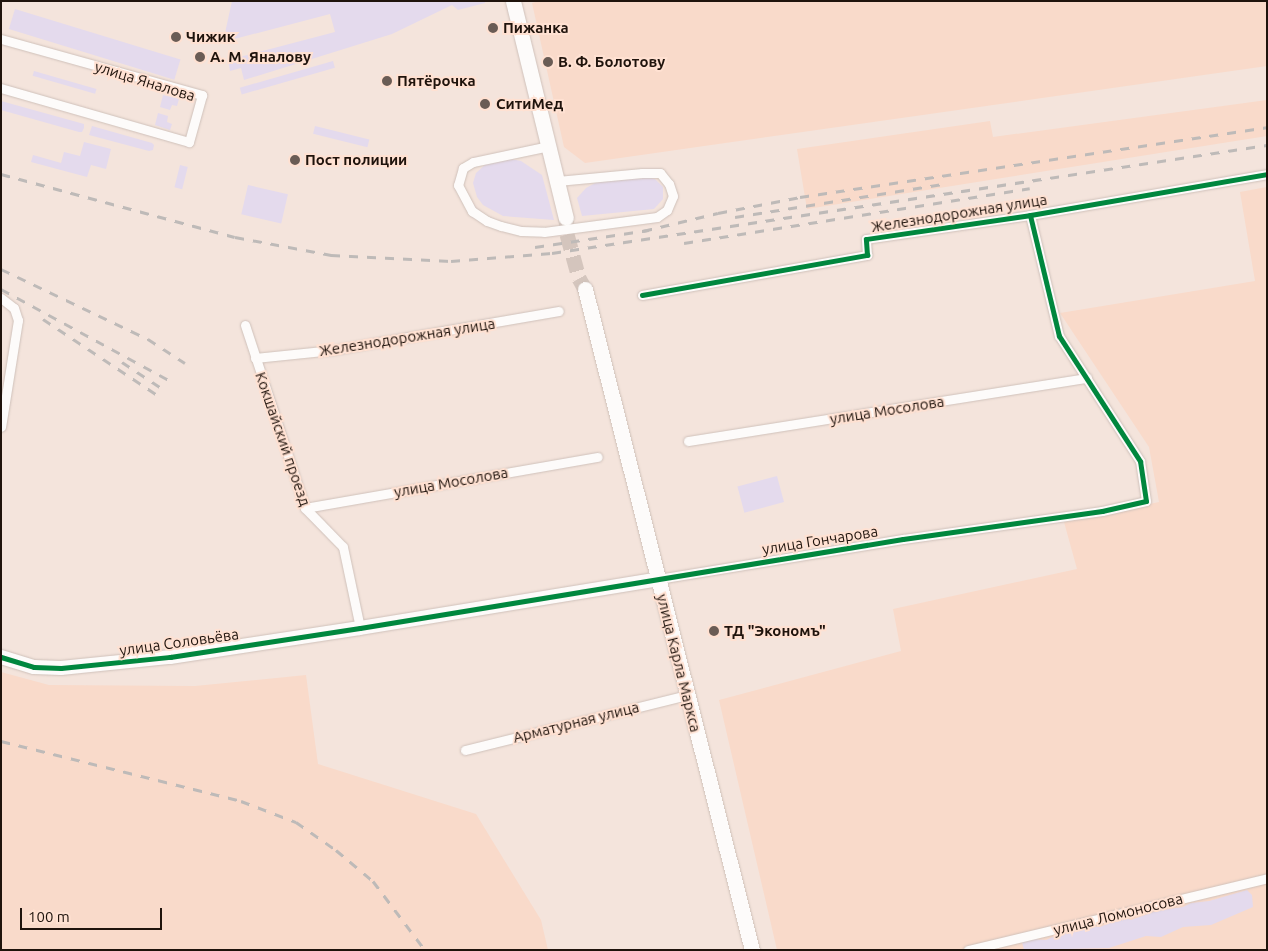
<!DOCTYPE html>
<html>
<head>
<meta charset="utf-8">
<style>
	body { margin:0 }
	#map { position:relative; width:1268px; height:951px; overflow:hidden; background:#f4e4dc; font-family:Ubuntu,sans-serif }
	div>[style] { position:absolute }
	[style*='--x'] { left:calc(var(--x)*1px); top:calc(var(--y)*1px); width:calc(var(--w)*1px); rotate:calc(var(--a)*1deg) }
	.built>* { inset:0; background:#f9daca }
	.green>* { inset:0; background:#e4daed; transform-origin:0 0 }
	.primary-tunnel>* { height:15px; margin-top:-7.5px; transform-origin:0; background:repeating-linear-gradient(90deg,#d4c5bd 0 15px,transparent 0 23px) }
	.roads { filter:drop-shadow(0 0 1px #cfc1ba) drop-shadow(0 0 1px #cfc1ba) }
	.street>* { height:9px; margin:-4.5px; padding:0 4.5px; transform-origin:4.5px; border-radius:4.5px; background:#fdfbfa }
	.secondary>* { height:14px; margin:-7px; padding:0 7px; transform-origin:7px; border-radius:7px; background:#fdfbfa }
	.primary>* { height:15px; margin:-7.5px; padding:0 7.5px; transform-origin:7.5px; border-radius:7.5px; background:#fdfbfa }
	.rail>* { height:3px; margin-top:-1.5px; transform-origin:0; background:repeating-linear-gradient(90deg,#bebab8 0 9px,transparent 0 18px) }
	.cycleway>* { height:5px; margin:-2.5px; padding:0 2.5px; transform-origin:2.5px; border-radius:2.5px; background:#00873e }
	.dots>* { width:14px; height:14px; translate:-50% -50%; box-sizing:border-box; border:2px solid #ffe1d2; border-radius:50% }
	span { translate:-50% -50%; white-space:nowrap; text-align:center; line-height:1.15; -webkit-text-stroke:4px #ffe1d2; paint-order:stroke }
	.poi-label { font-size:15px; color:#1f130c; font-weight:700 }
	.left { translate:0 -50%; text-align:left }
	.street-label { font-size:15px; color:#1f130c }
	.frame { position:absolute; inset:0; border:2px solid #1f130c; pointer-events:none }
	.scale { position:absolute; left:20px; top:908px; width:142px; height:22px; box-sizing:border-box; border:2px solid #1f130c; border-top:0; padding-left:6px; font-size:15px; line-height:18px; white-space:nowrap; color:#1f130c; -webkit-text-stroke:4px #ffe1d2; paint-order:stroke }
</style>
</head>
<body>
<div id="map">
	<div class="built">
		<i style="clip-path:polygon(539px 1px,1267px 1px,1267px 66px,585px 163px,564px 147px,532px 3px)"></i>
		<i style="clip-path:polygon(1267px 100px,1267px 136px,807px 209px,797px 149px,990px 121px,993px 137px)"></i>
		<i style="clip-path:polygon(1267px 187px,1267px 950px,777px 950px,719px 700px,901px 651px,893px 609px,1077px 569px,1064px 522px,1159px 502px,1149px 447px,1060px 313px,1255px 281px,1240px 192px)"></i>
		<i style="clip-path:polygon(1px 672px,49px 685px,195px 686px,306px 675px,318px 764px,476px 814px,541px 920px,548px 950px,1px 950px)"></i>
	</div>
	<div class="green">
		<i style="clip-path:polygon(232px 1px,485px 1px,485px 3px,458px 10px,452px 5px,392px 34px,244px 80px,241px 68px,230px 71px,228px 60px,335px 32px,330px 14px,223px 42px)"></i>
		<i style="left:15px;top:9px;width:173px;height:21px;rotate:17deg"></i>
		<i style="left:333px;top:61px;width:7px;height:97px;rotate:74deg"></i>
		<i style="left:34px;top:71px;width:65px;height:5px;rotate:16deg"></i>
		<i style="clip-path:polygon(163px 95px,179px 99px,177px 106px,172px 105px,170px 110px,160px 107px)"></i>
		<i style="clip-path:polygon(1px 101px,84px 124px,84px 128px,82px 132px,79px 132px,1px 110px)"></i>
		<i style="clip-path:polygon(158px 113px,168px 116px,167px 122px,172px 124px,170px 130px,155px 125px)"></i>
		<i style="clip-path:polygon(92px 126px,152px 143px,154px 145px,153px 150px,149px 151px,89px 135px)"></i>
		<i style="left:315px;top:126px;width:56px;height:8px;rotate:14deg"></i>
		<i style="clip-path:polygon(84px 142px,111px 149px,106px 169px,91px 165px,87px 177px,31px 162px,33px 155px,61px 163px,64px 152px,80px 156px)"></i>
		<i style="clip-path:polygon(506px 158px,521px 161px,542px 175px,554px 220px,503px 216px,483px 205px,477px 197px,473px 183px,476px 173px,486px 164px)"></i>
		<i style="left:180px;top:165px;width:8px;height:23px;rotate:14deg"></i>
		<i style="clip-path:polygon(648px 177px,655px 179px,663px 187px,663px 199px,654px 209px,582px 216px,577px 198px,586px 188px,597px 182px)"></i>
		<i style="left:248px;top:185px;width:41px;height:30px;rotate:13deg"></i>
		<i style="left:777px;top:476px;width:27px;height:41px;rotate:75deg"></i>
		<i style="clip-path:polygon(1247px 890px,1252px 895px,1253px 907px,1211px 925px,1183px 927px,1161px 937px,1146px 936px,1109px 948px,1024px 950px,1022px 942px,1034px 939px,1046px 940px,1066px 931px,1090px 926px,1100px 927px,1124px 917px,1131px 920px,1156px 911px,1183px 907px,1191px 903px,1209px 901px)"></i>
	</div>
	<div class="primary-tunnel">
		<i style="--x:566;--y:218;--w:16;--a:86"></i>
		<i style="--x:567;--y:234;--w:46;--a:74.7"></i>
		<i style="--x:579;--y:278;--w:13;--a:61"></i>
	</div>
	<div class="roads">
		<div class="street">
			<i style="--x:1;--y:39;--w:209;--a:15.6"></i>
			<i style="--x:202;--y:95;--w:49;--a:105.5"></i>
			<i style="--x:189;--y:142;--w:196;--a:-164"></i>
			<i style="--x:549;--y:146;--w:78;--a:168.1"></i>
			<i style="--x:473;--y:162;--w:12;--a:149"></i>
			<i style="--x:463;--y:168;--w:18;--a:106"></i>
			<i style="--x:458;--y:185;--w:30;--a:62"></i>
			<i style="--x:472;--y:211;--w:18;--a:34"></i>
			<i style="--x:487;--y:221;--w:15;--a:20"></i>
			<i style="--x:501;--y:226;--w:21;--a:14"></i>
			<i style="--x:521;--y:231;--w:23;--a:2"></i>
			<i style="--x:544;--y:232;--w:114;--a:-7.6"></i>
			<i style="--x:657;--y:217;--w:12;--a:-35"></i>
			<i style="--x:667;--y:210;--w:15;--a:-67"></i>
			<i style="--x:673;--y:196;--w:13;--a:-108"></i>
			<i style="--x:669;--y:184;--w:14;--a:-129"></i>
			<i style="--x:660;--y:173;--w:18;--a:180"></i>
			<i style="--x:642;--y:173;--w:85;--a:174.6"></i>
			<i style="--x:642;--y:295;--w:229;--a:-10.1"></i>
			<i style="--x:867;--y:255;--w:16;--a:-94"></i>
			<i style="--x:866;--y:239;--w:166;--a:-8.3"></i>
			<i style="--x:1030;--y:215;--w:241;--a:-9.8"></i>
			<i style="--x:1;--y:298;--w:16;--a:38"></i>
			<i style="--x:14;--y:308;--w:13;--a:72"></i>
			<i style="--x:18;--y:320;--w:108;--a:99"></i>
			<i style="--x:245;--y:325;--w:193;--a:71.8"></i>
			<i style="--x:305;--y:508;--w:54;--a:45.7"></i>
			<i style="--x:343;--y:547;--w:83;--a:78.1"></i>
			<i style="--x:255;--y:358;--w:78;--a:-5.9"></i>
			<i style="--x:333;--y:350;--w:229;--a:-9.8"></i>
			<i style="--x:688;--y:441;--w:404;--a:-9"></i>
			<i style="--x:305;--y:508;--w:297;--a:-9.9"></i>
			<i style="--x:658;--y:579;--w:248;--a:-9.3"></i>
			<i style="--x:903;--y:539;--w:201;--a:-8"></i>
			<i style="--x:1102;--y:511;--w:45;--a:-12.8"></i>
			<i style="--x:1146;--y:501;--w:40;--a:-98.5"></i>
			<i style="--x:1140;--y:461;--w:149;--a:-122.9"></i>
			<i style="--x:1059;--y:336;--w:124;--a:-103.5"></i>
			<i style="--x:465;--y:750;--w:229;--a:-13.9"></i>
			<i style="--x:968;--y:950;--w:308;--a:-13.5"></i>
		</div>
		<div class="secondary">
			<i style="--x:1;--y:657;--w:34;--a:17"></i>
			<i style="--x:34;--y:667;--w:27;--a:2"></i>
			<i style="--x:61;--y:668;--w:110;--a:-5.8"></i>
			<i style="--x:170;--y:657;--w:192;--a:-8.7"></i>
			<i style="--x:360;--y:628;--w:302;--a:-9.3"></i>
		</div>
		<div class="primary">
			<i style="--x:513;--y:1;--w:223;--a:76.3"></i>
			<i style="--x:585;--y:289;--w:682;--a:75.82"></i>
		</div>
	</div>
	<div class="rail">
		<i style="--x:1;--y:174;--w:242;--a:15.1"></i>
		<i style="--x:235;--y:237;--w:98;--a:10.6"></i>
		<i style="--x:331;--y:255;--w:120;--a:2.9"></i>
		<i style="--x:451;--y:261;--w:101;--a:-4.5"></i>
		<i style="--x:552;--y:253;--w:723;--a:-8.59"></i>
		<i style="--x:735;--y:217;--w:212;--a:-9"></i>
		<i style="--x:643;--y:231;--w:77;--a:-13.5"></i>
		<i style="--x:718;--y:213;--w:84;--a:-11"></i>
		<i style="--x:800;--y:197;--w:472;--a:-8.5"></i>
		<i style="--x:684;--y:243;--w:350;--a:-9"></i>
		<i style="--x:535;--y:247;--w:115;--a:-8.5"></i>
		<i style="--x:1;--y:269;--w:163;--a:25.5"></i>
		<i style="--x:148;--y:339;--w:44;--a:33"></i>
		<i style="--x:1;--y:289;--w:195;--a:28.5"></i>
		<i style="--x:43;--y:319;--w:143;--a:33.6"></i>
		<i style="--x:122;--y:362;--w:53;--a:33.4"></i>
		<i style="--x:1;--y:741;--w:247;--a:14"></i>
		<i style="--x:241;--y:801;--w:59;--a:20.9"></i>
		<i style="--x:296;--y:822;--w:49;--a:35"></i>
		<i style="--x:336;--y:850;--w:48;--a:40"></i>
		<i style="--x:373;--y:881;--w:86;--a:53"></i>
	</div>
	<div class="cycleway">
		<i style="--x:642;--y:295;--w:229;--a:-10.1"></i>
		<i style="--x:867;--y:255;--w:16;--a:-94"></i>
		<i style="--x:866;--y:239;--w:166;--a:-8.3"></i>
		<i style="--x:1030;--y:215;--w:241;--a:-9.8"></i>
		<i style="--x:1;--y:657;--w:34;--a:17"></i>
		<i style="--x:34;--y:667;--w:27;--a:2"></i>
		<i style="--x:61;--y:668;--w:110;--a:-5.8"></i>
		<i style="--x:170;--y:657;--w:192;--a:-8.7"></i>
		<i style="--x:360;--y:628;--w:550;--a:-9.31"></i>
		<i style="--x:903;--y:539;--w:201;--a:-8"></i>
		<i style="--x:1102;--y:511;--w:45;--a:-12.8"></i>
		<i style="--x:1146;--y:501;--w:40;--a:-98.5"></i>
		<i style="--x:1140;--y:461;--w:149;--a:-122.9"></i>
		<i style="--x:1059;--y:336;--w:124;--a:-103.5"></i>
	</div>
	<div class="dots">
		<i style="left:493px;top:28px;background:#6a5c55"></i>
		<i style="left:176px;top:37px;background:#6a5c55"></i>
		<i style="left:200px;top:57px;background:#6a5c55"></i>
		<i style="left:548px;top:62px;background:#6a5c55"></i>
		<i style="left:387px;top:81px;background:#6a5c55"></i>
		<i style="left:485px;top:104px;background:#6a5c55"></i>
		<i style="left:295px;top:160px;background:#6a5c55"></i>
		<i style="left:714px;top:631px;background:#6a5c55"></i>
	</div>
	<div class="poi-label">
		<span class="left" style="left:503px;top:28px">Пижанка</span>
		<span class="left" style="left:186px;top:37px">Чижик</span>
		<span class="left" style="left:210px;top:57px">А. М. Яналову</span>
		<span class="left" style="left:558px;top:62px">В. Ф. Болотову</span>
		<span class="left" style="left:397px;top:81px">Пятёрочка</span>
		<span class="left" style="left:496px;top:104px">СитиМед</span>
		<span class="left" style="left:305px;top:160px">Пост полиции</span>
		<span class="left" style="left:724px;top:631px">ТД "Экономъ"</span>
	</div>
	<div class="street-label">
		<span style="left:145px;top:81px;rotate:17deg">улица Яналова</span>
		<span style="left:959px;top:213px;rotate:-9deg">Железнодорожная улица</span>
		<span style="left:407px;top:337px;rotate:-9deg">Железнодорожная улица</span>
		<span style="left:887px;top:410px;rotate:-9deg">улица Мосолова</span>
		<span style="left:283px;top:439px;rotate:71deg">Кокшайский проезд</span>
		<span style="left:451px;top:482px;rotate:-10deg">улица Мосолова</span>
		<span style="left:820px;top:540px;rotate:-9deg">улица Гончарова</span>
		<span style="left:179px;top:642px;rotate:-8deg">улица Соловьёва</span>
		<span style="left:679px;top:663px;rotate:76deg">улица Карла Маркса</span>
		<span style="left:576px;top:722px;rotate:-14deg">Арматурная улица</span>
		<span style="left:1118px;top:914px;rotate:-14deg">улица Ломоносова</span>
	</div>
	<div class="frame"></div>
	<div class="scale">100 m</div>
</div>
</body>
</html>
